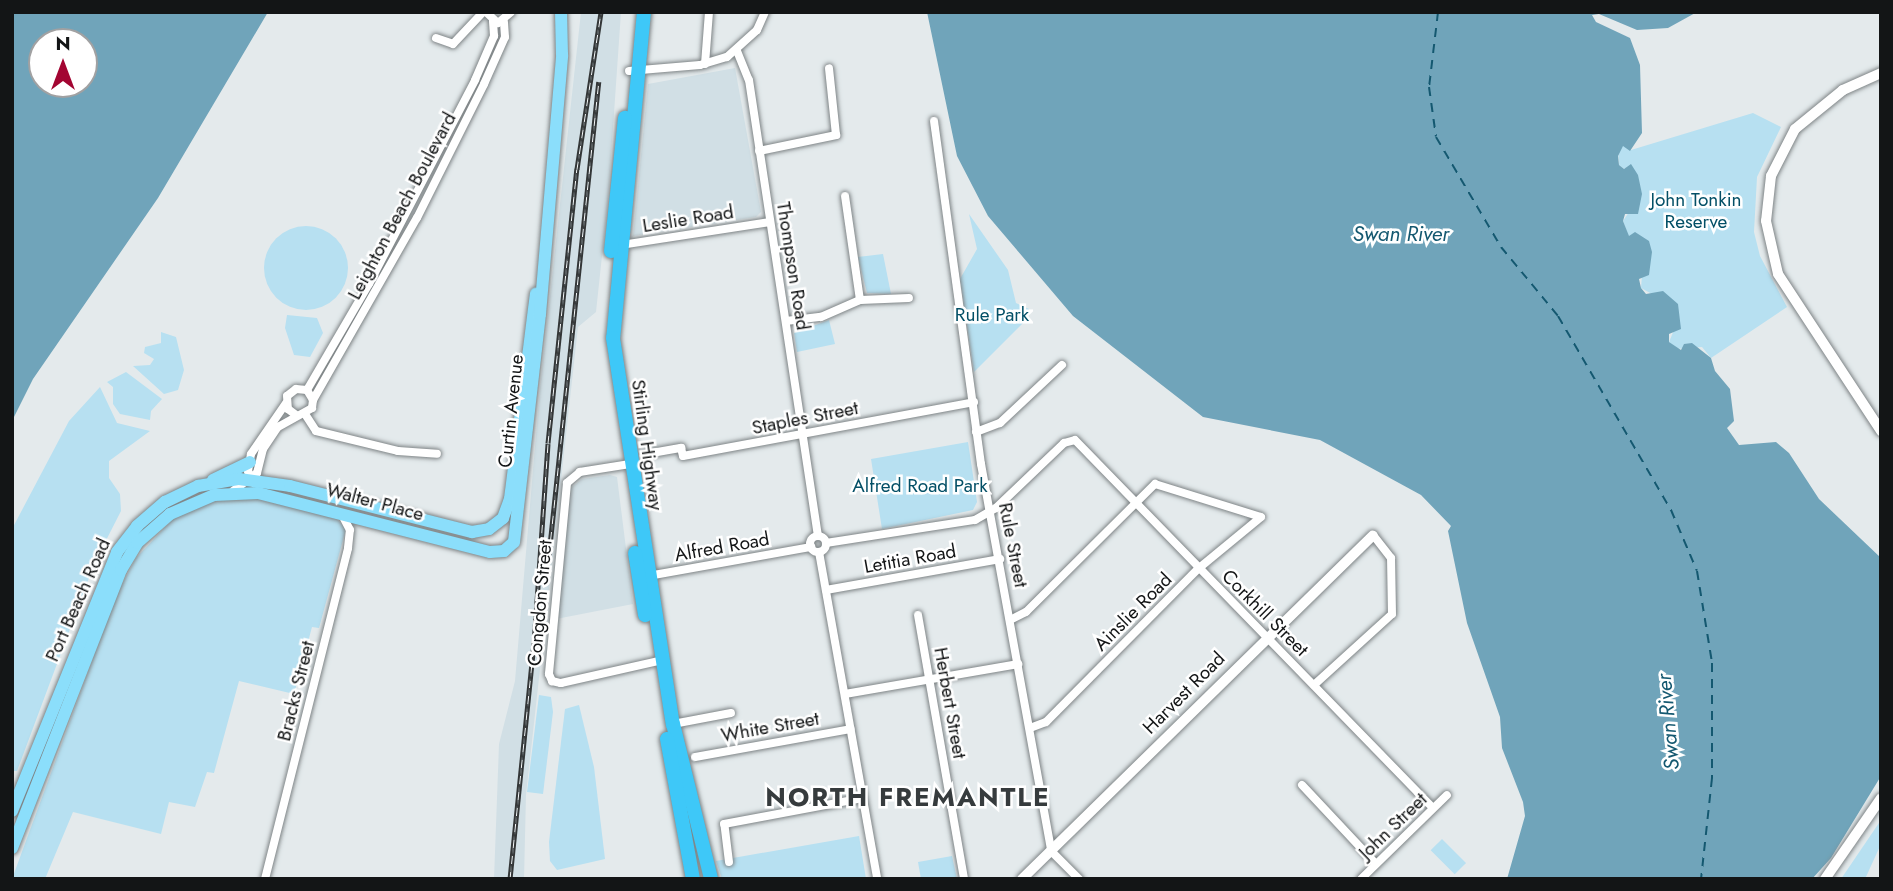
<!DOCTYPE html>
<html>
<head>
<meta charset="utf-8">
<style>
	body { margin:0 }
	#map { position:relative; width:1893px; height:891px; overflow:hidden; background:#e4eaec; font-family:Jost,sans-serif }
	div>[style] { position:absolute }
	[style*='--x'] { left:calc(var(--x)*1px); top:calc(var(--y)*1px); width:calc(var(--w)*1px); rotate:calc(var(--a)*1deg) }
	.built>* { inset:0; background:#d1dfe5 }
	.green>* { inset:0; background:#b7e0f1; transform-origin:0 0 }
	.round { border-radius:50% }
	.water>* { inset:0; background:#70a4ba }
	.ferry>* { height:2px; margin-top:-1px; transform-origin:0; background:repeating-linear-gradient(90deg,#145870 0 9px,transparent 0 16px) }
	.roads { filter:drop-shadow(0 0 2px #7e8486) drop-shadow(0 0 2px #7e8486) }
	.street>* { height:8px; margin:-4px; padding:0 4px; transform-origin:4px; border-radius:4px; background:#fff }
	.street>.ring { margin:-4px; padding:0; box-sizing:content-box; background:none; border:8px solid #fff; border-radius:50% }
	.secondary>* { height:10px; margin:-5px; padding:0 5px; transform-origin:5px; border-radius:5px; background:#fff }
	.primary>* { height:12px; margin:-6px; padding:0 6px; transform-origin:6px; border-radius:6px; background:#8bdefb }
	.highway>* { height:14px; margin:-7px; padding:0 7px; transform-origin:7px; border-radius:7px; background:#3ec8f8 }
	.rail>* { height:5px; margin-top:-2.5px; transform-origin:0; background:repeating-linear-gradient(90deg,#fff 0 8px,#333637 0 16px); box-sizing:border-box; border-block:2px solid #333637 }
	span { translate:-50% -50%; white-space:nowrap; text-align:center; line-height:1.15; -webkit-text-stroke:5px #fff; paint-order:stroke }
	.park-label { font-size:19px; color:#034f66 }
	.street-label { font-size:19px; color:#131516 }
	.water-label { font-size:21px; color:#145870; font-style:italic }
	.district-label { font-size:26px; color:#363b3d; font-weight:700; letter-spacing:2px }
	.frame { position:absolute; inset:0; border:14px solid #131516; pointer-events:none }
	.north { position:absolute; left:28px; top:28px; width:70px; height:70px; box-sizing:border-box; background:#fff; border:2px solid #a1a1a2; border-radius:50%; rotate:0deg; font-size:19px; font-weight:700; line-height:28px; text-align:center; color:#131516 }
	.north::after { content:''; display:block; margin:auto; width:24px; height:32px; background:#a30532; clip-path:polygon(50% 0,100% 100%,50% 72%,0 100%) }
</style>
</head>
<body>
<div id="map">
	<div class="built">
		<i style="clip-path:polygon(581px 12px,621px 12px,608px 200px,596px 312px,578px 327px,526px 795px,524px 879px,494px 879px,499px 744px,515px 681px,540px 388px)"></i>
		<i style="clip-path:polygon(735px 68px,761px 212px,756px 217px,633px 236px,648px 84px)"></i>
		<i style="clip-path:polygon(610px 475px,617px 477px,633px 604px,556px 619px,571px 488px,582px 479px)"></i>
	</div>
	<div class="green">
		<i style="clip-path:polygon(1753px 113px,1781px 127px,1757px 177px,1754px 232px,1760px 256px,1787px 307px,1711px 358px,1702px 347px,1675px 349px,1669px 342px,1674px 330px,1652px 294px,1641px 288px,1642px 275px,1623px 221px,1629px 212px,1631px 165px,1624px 169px,1619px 165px,1618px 150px,1623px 145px,1631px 150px)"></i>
		<i style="clip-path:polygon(969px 214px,1008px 270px,1016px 303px,1029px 309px,1028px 318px,974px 372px,960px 279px,977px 249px)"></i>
		<i class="round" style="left:264px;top:226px;width:84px;height:84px"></i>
		<i style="clip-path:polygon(883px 254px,891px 294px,867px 293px,858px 257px)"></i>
		<i style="clip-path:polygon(287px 315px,317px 318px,323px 333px,310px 357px,294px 355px,285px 328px)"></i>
		<i style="clip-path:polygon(829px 320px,835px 344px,797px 352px,794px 333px)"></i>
		<i style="clip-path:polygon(161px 332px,176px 337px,184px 370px,178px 390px,164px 394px,133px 366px,150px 365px,154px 359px,144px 353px,145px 347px,161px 343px)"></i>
		<i style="clip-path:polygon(126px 372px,162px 399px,151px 411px,150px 420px,120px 414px,113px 404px,113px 387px,107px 382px)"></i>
		<i style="clip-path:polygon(100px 387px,117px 423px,150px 431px,109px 461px,109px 478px,120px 494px,121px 511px,95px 562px,17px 771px,12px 771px,12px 529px,69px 421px)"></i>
		<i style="clip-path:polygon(968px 442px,977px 502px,973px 510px,882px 529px,871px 459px)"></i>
		<i style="clip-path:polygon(256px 498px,335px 517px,346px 529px,319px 628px,312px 627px,294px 694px,239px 681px,214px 773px,207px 772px,195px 807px,169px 802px,161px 834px,73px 812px,45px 879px,12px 879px,116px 596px,136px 558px,175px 517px,214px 500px)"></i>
		<i style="clip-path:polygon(539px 695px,551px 697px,553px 712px,543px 794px,527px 792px)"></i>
		<i style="clip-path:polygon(579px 705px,594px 767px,605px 859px,557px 870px,550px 861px,549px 842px,565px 709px)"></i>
		<i style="clip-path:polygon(1881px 820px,1881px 844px,1865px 879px,1841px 879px)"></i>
		<i style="clip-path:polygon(859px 836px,866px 879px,722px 879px,716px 861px)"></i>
		<i style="left:1442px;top:839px;width:34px;height:16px;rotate:45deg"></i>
		<i style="clip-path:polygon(952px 856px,957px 879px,921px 879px,918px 862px)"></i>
	</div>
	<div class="water">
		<i style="clip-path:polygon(evenodd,12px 12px,268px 12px,158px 198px,33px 379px,12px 421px,12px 12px,42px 42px,84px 42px,84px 84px,42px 84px,42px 42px)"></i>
		<i style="clip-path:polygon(927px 12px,1697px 12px,1668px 28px,1637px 30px,1599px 14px,1592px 15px,1596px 22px,1630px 38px,1640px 65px,1642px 133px,1630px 151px,1623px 146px,1618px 156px,1619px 165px,1624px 169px,1631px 164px,1638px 175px,1642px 194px,1638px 214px,1625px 214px,1623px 221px,1629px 236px,1635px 232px,1649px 241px,1652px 252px,1649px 275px,1639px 279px,1641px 288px,1646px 294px,1663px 291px,1678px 304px,1681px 329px,1669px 334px,1669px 342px,1681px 350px,1684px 344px,1692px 343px,1711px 358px,1715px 371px,1730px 389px,1734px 421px,1727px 428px,1739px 445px,1776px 442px,1789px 453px,1819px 499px,1881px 558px,1881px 776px,1831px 858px,1812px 879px,1507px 879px,1525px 816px,1523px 802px,1502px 748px,1500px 717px,1467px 623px,1448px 531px,1451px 526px,1421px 495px,1320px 440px,1203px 417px,1073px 316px,988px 216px,957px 156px)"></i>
	</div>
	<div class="ferry">
		<i style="--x:1438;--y:12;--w:76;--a:96.8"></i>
		<i style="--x:1429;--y:87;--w:50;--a:82"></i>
		<i style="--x:1436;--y:137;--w:128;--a:59.4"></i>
		<i style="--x:1501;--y:247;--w:89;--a:50.4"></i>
		<i style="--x:1558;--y:316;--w:225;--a:59.8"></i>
		<i style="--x:1671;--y:510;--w:66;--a:66.9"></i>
		<i style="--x:1697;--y:571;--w:93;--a:80.7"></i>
		<i style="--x:1712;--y:663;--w:115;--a:90"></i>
		<i style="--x:1712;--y:778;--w:102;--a:96.2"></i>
	</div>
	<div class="roads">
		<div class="street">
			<i style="--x:486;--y:12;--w:16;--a:43"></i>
			<i style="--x:498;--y:23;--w:17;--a:-40"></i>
			<i style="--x:436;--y:38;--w:18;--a:19"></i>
			<i style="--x:453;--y:44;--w:44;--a:-46.8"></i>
			<i style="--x:737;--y:51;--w:31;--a:68"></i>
			<i style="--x:749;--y:80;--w:461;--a:81.4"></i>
			<i style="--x:705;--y:64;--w:52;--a:-85.6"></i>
			<i style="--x:629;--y:71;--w:71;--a:-4.8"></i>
			<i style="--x:700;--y:65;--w:28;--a:-17"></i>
			<i style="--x:727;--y:57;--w:40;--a:-42"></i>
			<i style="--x:757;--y:30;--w:20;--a:-66"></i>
			<i style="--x:934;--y:121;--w:346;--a:82.2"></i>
			<i style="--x:981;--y:464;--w:393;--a:79.7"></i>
			<i style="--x:1051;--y:851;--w:40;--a:45"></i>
			<i style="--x:759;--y:151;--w:79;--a:-11.7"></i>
			<i style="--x:836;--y:135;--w:67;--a:-96"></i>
			<i style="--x:621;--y:245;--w:150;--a:-8.8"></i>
			<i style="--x:860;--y:300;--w:49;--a:-2.3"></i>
			<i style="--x:786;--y:321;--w:35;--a:-7"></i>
			<i style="--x:821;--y:317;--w:43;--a:-23.6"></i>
			<i style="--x:860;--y:300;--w:105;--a:-98.2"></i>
			<i style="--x:307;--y:390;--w:123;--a:-59.7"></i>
			<i style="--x:369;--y:284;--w:230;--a:-62.5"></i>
			<i style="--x:475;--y:80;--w:48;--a:-66.6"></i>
			<i style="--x:494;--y:36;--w:15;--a:-94"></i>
			<i style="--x:313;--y:400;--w:210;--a:-60.3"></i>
			<i style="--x:417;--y:218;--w:150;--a:-63.4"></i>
			<i style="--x:484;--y:84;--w:51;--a:-65.9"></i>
			<i style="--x:505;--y:37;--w:15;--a:-94"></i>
			<i style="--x:305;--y:414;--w:20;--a:57"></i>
			<i style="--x:316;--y:431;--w:84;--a:13.7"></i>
			<i style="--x:398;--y:451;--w:39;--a:4"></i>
			<i style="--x:976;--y:432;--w:26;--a:-21"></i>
			<i style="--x:1000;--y:423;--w:85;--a:-43.1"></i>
			<i style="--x:646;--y:454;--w:36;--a:-10"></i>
			<i style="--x:681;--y:448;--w:8;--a:76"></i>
			<i style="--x:683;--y:456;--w:296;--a:-10.5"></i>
			<i style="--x:630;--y:464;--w:51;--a:170.9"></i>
			<i style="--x:580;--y:472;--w:17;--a:140"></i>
			<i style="--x:567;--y:483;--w:192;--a:95.4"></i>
			<i style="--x:549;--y:674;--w:8;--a:67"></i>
			<i style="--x:552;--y:681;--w:9;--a:13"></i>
			<i style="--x:561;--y:683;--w:105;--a:-12.7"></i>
			<i style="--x:254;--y:483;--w:13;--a:-117"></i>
			<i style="--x:248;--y:471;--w:17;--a:-80"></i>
			<i style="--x:251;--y:454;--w:62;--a:-55.5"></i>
			<i style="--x:233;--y:491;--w:30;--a:-37"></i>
			<i style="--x:257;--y:473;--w:25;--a:-76"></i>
			<i style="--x:263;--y:449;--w:27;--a:-56"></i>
			<i style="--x:278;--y:427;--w:39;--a:-29"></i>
			<i style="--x:312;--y:408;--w:8;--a:-83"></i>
			<i style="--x:313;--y:400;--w:12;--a:-121"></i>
			<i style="--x:307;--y:390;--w:11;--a:-175"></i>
			<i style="--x:296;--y:389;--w:11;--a:142"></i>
			<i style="--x:287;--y:396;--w:13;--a:86"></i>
			<i style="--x:288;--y:409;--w:10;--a:37"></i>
			<i class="ring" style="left:810px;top:536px;width:8px;height:8px"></i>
			<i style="--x:826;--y:543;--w:151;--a:-8.8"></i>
			<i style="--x:975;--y:520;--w:24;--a:-30"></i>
			<i style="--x:996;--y:508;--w:94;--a:-43.7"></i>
			<i style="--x:1064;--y:443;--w:11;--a:-15"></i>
			<i style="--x:1075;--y:440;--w:513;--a:45.79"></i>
			<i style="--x:819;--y:552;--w:332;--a:79.9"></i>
			<i style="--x:648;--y:576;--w:166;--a:-10.1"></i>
			<i style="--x:826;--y:590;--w:177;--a:-10.1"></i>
			<i style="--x:918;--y:615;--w:268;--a:80.1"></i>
			<i style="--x:1010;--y:620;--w:18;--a:-27"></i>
			<i style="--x:1026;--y:612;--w:182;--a:-44.8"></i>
			<i style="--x:1155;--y:484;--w:111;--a:17.3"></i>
			<i style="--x:1314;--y:685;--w:105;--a:-42.3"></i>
			<i style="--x:1392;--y:614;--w:56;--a:-91"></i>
			<i style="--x:1391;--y:558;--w:29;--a:-128"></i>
			<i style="--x:845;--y:694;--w:176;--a:-9.8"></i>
			<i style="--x:673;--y:724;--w:59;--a:-10.7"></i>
			<i style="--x:1030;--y:728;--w:17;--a:-21"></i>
			<i style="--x:1046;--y:722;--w:217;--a:-45.2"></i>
			<i style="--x:1199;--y:568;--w:80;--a:-39.4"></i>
			<i style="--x:695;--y:757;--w:158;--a:-10.2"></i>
			<i style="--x:1302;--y:785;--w:108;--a:46.9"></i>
			<i style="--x:729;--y:862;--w:38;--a:-97"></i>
			<i style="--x:724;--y:824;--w:141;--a:-10.6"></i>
			<i style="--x:265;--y:879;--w:341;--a:-75.9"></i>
			<i style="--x:348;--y:548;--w:18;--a:-84"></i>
			<i style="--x:350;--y:530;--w:19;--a:-118"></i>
			<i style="--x:1361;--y:879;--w:120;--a:-44.3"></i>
		</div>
		<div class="secondary">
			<i style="--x:1881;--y:73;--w:42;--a:155.9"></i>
			<i style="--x:1843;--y:90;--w:62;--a:140.9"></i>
			<i style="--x:1795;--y:129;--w:53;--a:117.1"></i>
			<i style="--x:1771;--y:176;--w:45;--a:96.3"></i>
			<i style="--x:1766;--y:221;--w:54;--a:77.2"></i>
			<i style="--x:1778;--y:274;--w:188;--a:56.7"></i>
			<i style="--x:1022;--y:879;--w:491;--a:-44.4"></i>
			<i style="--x:1825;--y:879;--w:98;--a:-55.3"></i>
		</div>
		<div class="primary">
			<i style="--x:213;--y:480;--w:41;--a:-25.9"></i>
			<i style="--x:12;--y:811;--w:279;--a:-67.9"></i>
			<i style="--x:117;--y:552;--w:33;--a:-52"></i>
			<i style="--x:137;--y:526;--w:37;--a:-41"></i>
			<i style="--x:165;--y:502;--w:37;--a:-26"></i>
			<i style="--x:198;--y:486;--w:42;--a:-9.7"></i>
			<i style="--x:239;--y:479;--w:51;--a:7.8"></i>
			<i style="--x:290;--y:486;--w:188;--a:14.2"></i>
			<i style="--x:472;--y:532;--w:17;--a:-10"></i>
			<i style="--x:489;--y:529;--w:18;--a:-38"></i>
			<i style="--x:503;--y:518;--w:20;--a:-70"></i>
			<i style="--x:510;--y:499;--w:207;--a:-82.8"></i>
			<i style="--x:12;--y:848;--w:299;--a:-68.6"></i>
			<i style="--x:121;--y:570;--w:31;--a:-59"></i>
			<i style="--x:137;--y:543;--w:44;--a:-41.3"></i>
			<i style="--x:170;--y:514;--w:48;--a:-23.4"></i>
			<i style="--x:214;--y:495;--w:44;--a:-2.6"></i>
			<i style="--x:258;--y:493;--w:239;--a:14.3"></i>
			<i style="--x:490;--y:552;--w:14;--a:-4"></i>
			<i style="--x:504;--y:551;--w:13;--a:-42"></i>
			<i style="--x:514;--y:542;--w:229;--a:-83.5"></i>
			<i style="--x:540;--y:314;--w:260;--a:-85.1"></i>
			<i style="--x:562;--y:55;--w:43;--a:-91.3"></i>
		</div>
		<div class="highway">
			<i style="--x:644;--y:12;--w:327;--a:95.4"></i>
			<i style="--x:613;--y:338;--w:391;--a:81.2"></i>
			<i style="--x:673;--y:724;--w:160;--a:76.2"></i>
			<i style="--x:611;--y:251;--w:134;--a:-84"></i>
			<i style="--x:635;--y:553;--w:63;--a:80.8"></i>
			<i style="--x:667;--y:739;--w:142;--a:79.5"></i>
		</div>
	</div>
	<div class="rail">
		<i style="--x:549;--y:555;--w:476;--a:-84"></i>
		<i style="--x:510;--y:879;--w:236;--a:-84.2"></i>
		<i style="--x:534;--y:644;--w:201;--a:-86"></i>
		<i style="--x:548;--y:443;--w:276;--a:-84"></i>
		<i style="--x:577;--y:169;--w:159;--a:-81.3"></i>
	</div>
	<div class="park-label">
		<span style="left:1696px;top:211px">John Tonkin<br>Reserve</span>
		<span style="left:992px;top:315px">Rule Park</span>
		<span style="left:920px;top:486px">Alfred Road Park</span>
	</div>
	<div class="street-label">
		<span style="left:402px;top:206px;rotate:-62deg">Leighton Beach Boulevard</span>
		<span style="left:688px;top:219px;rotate:-9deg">Leslie Road</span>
		<span style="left:793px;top:266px;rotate:81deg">Thompson Road</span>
		<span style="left:511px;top:411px;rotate:-84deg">Curtin Avenue</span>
		<span style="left:805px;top:418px;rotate:-11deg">Staples Street</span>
		<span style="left:647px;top:445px;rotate:82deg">Stirling Highway</span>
		<span style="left:375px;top:502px;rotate:15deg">Walter Place</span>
		<span style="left:1013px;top:545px;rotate:79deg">Rule Street</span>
		<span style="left:722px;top:547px;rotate:-10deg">Alfred Road</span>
		<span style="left:910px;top:559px;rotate:-10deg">Letitia Road</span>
		<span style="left:78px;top:600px;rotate:-66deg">Port Beach Road</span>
		<span style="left:540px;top:603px;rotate:-85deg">Congdon Street</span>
		<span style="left:1133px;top:612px;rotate:-45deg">Ainslie Road</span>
		<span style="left:1265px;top:613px;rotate:45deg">Corkhill Street</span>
		<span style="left:296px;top:691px;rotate:-76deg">Bracks Street</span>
		<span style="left:1184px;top:693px;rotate:-45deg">Harvest Road</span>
		<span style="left:950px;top:703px;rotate:80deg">Herbert Street</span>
		<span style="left:770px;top:727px;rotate:-10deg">White Street</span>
		<span style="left:1393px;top:826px;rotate:-44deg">John Street</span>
	</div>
	<div class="water-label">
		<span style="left:1401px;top:234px">Swan River</span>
		<span style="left:1668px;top:722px;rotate:-95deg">Swan River</span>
	</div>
	<div class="district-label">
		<span style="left:908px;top:798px">NORTH FREMANTLE</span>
	</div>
	<div class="frame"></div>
	<div class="north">N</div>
</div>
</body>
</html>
